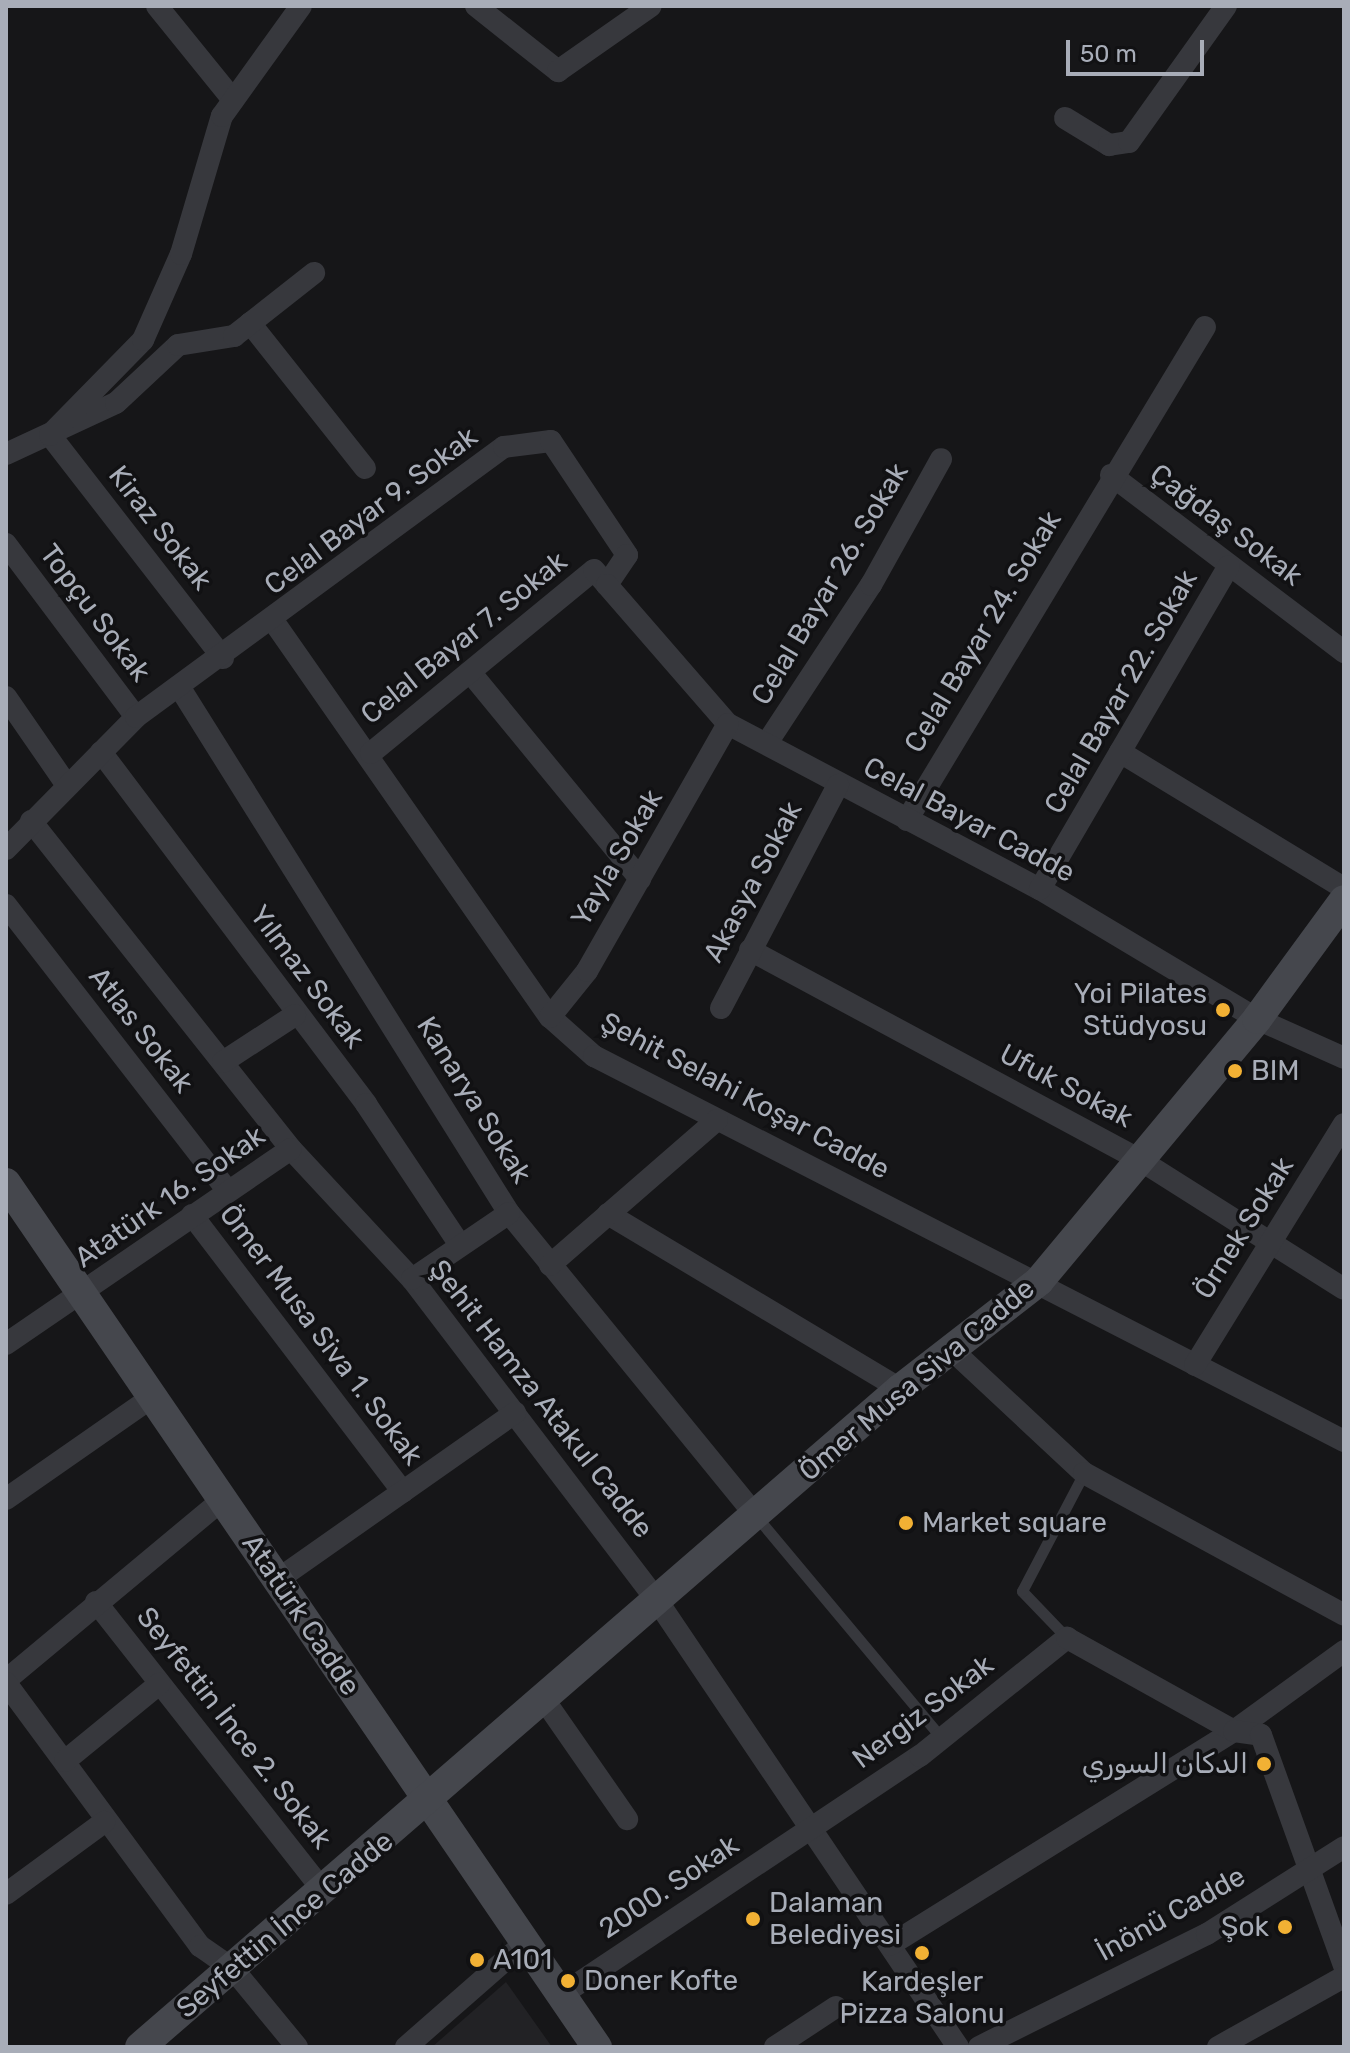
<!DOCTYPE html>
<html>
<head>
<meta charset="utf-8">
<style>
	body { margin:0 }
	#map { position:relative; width:1350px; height:2053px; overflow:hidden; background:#161618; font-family:Rubik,"Noto Naskh Arabic",sans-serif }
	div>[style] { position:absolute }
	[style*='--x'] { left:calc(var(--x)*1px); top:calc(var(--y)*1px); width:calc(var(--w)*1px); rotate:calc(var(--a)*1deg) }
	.built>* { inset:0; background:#222225 }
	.service>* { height:11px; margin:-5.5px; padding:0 5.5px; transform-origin:5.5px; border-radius:5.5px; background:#37383d }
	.minor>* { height:22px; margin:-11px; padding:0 11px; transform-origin:11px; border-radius:11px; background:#37383d }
	.secondary>* { height:30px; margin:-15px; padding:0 15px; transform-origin:15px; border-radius:15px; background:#45474d }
	.dots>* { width:22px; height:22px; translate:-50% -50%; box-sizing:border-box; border:4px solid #111113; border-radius:50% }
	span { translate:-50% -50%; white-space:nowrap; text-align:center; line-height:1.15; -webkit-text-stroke:7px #111113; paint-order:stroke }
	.street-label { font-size:28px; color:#a8adb8 }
	.poi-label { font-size:28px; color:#a8adb8 }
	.right { translate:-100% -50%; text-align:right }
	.left { translate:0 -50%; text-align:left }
	.frame { position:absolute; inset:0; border:8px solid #a8adb8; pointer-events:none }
	.scale { position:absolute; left:1066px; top:40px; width:138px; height:36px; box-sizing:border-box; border:4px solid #a8adb8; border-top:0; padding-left:10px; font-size:24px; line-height:28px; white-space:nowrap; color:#a8adb8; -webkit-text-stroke:6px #111113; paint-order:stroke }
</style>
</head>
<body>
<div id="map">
	<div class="built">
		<i style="clip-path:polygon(506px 1982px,552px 2047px,432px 2047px)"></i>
	</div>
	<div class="service">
		<i style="--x:756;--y:1516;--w:287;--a:50.1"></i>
		<i style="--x:1067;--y:1638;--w:65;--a:-133.8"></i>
		<i style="--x:1022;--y:1591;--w:133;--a:-62.3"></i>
	</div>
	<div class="minor">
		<i style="--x:157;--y:6;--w:121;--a:51"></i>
		<i style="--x:476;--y:6;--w:105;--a:38.4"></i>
		<i style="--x:558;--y:71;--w:113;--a:-35"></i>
		<i style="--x:1065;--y:118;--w:52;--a:31.5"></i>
		<i style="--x:1109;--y:145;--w:20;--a:-9"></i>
		<i style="--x:1129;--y:142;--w:167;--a:-54.5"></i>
		<i style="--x:250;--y:323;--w:185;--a:51.6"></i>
		<i style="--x:6;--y:454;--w:121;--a:-24.9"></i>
		<i style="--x:116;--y:403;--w:85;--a:-43.1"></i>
		<i style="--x:178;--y:345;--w:57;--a:-9.1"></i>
		<i style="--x:234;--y:336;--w:102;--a:-38.2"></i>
		<i style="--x:1111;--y:475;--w:293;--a:37.2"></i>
		<i style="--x:6;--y:544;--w:216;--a:53.1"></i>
		<i style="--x:274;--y:622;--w:482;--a:55.1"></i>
		<i style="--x:550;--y:1017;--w:59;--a:41.6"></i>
		<i style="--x:594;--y:1056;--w:843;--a:27.17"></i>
		<i style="--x:223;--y:658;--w:282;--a:-127.8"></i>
		<i style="--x:50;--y:435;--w:133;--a:-45.6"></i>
		<i style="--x:143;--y:340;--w:94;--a:-66.2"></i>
		<i style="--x:181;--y:254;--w:144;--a:-73.5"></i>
		<i style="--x:222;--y:116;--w:135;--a:-54.3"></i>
		<i style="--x:470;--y:672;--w:268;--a:50.6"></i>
		<i style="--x:180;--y:688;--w:620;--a:57.93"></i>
		<i style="--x:509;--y:1213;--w:391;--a:50.8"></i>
		<i style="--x:6;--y:697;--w:106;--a:55.4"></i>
		<i style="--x:769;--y:740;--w:186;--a:-56.7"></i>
		<i style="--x:871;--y:585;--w:144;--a:-60.9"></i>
		<i style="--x:101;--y:752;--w:441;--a:53"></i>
		<i style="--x:366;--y:1104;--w:166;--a:56.3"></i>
		<i style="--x:1120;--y:752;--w:262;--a:31.3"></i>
		<i style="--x:371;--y:753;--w:288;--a:-39.4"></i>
		<i style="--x:594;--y:570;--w:20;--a:49"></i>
		<i style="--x:907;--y:820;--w:576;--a:-58.85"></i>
		<i style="--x:31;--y:821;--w:419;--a:51.6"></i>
		<i style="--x:291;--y:1149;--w:178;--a:47.1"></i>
		<i style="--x:412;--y:1279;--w:406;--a:52.7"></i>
		<i style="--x:658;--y:1602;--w:537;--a:56.01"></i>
		<i style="--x:6;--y:849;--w:185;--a:-45.4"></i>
		<i style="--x:136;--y:717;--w:456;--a:-36.3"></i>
		<i style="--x:504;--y:447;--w:47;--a:-7.3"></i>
		<i style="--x:551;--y:441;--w:137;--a:56.3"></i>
		<i style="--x:627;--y:555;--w:36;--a:124"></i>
		<i style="--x:607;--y:585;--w:184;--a:49"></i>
		<i style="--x:728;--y:724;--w:353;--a:27.9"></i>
		<i style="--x:1040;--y:889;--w:253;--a:30.9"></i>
		<i style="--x:1257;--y:1019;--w:95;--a:24.1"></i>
		<i style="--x:1040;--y:889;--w:374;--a:-59.7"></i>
		<i style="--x:6;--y:905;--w:362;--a:52.2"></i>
		<i style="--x:750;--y:950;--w:443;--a:28.3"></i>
		<i style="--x:1140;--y:1160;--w:241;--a:32.3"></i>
		<i style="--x:721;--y:1008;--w:252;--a:-62.3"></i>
		<i style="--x:550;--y:1017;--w:59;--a:-51.2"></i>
		<i style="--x:587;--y:971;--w:284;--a:-60.3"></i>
		<i style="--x:223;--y:1062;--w:86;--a:-33.1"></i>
		<i style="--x:608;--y:1214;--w:340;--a:30.9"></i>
		<i style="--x:192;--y:1215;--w:348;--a:52.7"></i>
		<i style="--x:550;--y:1265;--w:221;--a:-41"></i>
		<i style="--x:412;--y:1279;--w:117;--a:-34.2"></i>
		<i style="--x:6;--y:1344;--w:345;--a:-34.4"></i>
		<i style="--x:951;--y:1349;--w:182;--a:43"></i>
		<i style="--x:1084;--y:1473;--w:296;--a:28.6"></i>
		<i style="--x:1195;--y:1365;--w:283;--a:-58.3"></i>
		<i style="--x:6;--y:1499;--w:178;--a:-34.9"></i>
		<i style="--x:277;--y:1580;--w:291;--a:-35.1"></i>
		<i style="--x:96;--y:1602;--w:369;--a:51.8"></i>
		<i style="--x:6;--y:1680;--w:281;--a:-39.8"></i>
		<i style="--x:6;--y:1683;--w:327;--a:53.6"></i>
		<i style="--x:200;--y:1946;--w:40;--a:34.9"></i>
		<i style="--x:233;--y:1969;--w:101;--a:50.6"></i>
		<i style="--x:545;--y:1701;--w:144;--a:55.2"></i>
		<i style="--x:65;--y:1761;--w:122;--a:-39.3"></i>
		<i style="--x:6;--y:1894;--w:122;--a:-36.3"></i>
		<i style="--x:890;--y:1945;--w:405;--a:-31.9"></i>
		<i style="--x:1234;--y:1731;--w:136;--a:-36"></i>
		<i style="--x:561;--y:1995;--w:431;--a:-33.7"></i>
		<i style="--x:920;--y:1756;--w:189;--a:-38.8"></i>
		<i style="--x:1067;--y:1638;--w:191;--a:29.1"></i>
		<i style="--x:1234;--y:1731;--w:27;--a:8"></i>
		<i style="--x:1261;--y:1735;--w:245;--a:70.2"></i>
		<i style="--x:406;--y:2047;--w:158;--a:-41.2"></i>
		<i style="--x:775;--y:2047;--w:73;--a:-33.3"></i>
		<i style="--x:979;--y:2047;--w:254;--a:-26.4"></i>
		<i style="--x:1207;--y:1934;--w:162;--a:-32.4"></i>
		<i style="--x:1218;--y:2047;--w:144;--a:-29.1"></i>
	</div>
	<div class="secondary">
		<i style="--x:6;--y:1183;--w:1047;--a:55.63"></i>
		<i style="--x:140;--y:2047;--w:1005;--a:-40.89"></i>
		<i style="--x:900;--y:1389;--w:176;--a:-37.8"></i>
		<i style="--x:1039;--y:1281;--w:341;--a:-50.2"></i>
		<i style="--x:1257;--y:1019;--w:147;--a:-53.8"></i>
	</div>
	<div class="dots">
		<i style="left:1223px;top:1010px;background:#f2b134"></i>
		<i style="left:1235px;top:1071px;background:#f2b134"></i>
		<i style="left:906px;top:1523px;background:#f2b134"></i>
		<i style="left:1264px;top:1764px;background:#f2b134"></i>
		<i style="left:753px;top:1919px;background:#f2b134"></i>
		<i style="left:1285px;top:1927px;background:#f2b134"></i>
		<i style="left:922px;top:1953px;background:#f2b134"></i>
		<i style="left:477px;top:1960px;background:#f2b134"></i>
		<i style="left:568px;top:1981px;background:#f2b134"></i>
	</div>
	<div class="street-label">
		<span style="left:371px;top:511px;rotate:-37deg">Celal Bayar 9. Sokak</span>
		<span style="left:1226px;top:525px;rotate:37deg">Çağdaş Sokak</span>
		<span style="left:160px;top:528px;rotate:52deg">Kiraz Sokak</span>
		<span style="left:830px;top:584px;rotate:-59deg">Celal Bayar 26. Sokak</span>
		<span style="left:95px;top:613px;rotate:53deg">Topçu Sokak</span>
		<span style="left:983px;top:632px;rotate:-59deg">Celal Bayar 24. Sokak</span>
		<span style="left:464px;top:638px;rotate:-39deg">Celal Bayar 7. Sokak</span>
		<span style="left:1121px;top:692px;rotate:-60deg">Celal Bayar 22. Sokak</span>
		<span style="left:969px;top:820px;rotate:28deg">Celal Bayar Cadde</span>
		<span style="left:617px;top:858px;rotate:-60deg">Yayla Sokak</span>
		<span style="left:753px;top:882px;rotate:-62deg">Akasya Sokak</span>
		<span style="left:307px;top:977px;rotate:53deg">Yılmaz Sokak</span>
		<span style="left:141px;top:1030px;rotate:52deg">Atlas Sokak</span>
		<span style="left:1066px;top:1086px;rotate:28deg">Ufuk Sokak</span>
		<span style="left:745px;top:1096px;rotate:28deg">Şehit Selahi Koşar Cadde</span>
		<span style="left:474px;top:1100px;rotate:58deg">Kanarya Sokak</span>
		<span style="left:170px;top:1197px;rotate:-35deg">Atatürk 16. Sokak</span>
		<span style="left:1244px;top:1228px;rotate:-58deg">Örnek Sokak</span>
		<span style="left:321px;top:1335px;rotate:53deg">Ömer Musa Siva 1. Sokak</span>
		<span style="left:917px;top:1380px;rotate:-40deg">Ömer Musa Siva Cadde</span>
		<span style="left:541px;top:1399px;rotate:52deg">Şehit Hamza Atakul Cadde</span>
		<span style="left:301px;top:1615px;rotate:56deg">Atatürk Cadde</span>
		<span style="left:923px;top:1712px;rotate:-37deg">Nergiz Sokak</span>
		<span style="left:234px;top:1728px;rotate:52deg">Seyfettin İnce 2. Sokak</span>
		<span style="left:669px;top:1887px;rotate:-34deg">2000. Sokak</span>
		<span style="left:1171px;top:1914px;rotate:-29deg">İnönü Cadde</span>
		<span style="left:285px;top:1925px;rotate:-40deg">Seyfettin İnce Cadde</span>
	</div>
	<div class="poi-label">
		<span class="right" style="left:1207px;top:1010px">Yoi Pilates<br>Stüdyosu</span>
		<span class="left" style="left:1251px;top:1071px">BIM</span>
		<span class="left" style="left:922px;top:1523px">Market square</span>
		<span class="right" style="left:1248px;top:1764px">الدكان السوري</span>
		<span class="left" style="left:769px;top:1919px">Dalaman<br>Belediyesi</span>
		<span class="right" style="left:1269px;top:1927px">Şok</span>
		<span class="left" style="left:493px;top:1960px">A101</span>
		<span class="left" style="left:584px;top:1981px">Doner Kofte</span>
		<span style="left:922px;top:1998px">Kardeşler<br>Pizza Salonu</span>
	</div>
	<div class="frame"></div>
	<div class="scale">50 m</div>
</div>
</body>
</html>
